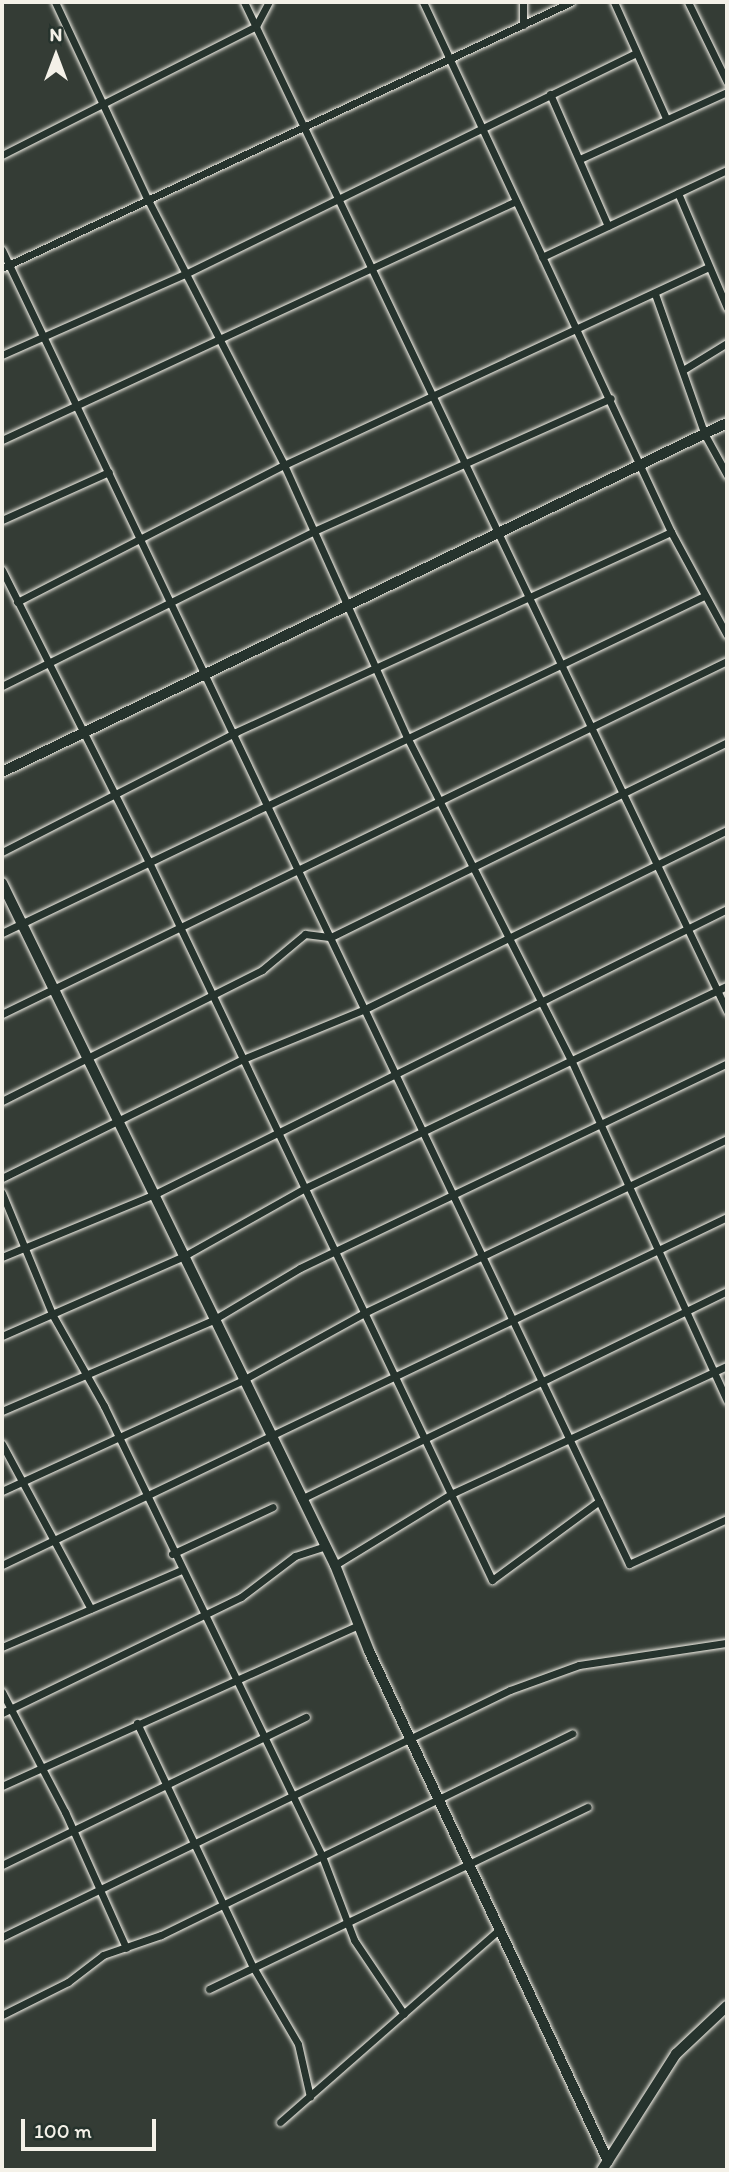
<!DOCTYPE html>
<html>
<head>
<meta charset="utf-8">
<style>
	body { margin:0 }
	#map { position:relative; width:729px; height:2172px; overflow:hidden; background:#343c35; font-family:Itim,sans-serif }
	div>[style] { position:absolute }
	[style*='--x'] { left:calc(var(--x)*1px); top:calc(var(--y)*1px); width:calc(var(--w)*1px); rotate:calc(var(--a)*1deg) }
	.roads { filter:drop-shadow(0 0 2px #f4f1e8) drop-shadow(0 0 2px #f4f1e8) }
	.street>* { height:7px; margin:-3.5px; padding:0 3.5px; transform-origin:3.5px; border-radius:3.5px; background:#26332d }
	.secondary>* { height:10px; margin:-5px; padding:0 5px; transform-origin:5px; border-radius:5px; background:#26332d }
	span { translate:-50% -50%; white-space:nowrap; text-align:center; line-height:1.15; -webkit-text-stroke:5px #26332d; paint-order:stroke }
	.frame { position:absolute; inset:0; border:4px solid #f4f1e8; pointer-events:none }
	.north { position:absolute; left:21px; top:21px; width:70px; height:70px; -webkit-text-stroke:5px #26332d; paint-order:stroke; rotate:0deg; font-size:19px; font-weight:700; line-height:28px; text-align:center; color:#f4f1e8 }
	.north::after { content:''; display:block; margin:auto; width:24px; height:32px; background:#f4f1e8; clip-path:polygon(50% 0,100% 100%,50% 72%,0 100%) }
	.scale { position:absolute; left:21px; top:2119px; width:135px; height:32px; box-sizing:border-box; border:4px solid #f4f1e8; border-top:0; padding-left:9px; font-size:21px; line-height:24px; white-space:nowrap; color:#f4f1e8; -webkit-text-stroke:5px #26332d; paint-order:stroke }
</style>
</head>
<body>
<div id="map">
	<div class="roads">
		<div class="street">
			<i style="--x:55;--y:2;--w:217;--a:64.9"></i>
			<i style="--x:147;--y:198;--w:300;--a:62.8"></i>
			<i style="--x:284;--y:465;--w:299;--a:65.7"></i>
			<i style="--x:407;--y:737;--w:364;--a:63.1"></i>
			<i style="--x:572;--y:1062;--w:372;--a:65.4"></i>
			<i style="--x:244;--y:2;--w:1119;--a:64.42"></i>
			<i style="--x:423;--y:2;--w:585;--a:64.92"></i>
			<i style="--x:671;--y:532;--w:117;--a:61.5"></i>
			<i style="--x:523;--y:2;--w:23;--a:90"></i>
			<i style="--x:614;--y:2;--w:127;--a:65.9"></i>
			<i style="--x:688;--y:2;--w:89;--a:64"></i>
			<i style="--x:550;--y:94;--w:144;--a:66.3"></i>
			<i style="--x:2;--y:155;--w:285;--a:-26.9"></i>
			<i style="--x:256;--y:26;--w:27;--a:-62"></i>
			<i style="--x:582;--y:158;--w:159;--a:-24.5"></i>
			<i style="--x:678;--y:193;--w:125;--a:66.9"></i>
			<i style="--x:2;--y:250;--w:1456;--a:64.49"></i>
			<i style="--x:629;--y:1564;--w:108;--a:-24.7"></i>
			<i style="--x:542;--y:257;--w:204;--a:-25.2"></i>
			<i style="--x:2;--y:268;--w:628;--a:-25.06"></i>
			<i style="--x:655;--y:294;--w:150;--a:70.5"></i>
			<i style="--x:705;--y:435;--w:46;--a:61.2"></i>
			<i style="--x:2;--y:355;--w:200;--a:-23.9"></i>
			<i style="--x:185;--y:274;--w:500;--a:-26.1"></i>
			<i style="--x:683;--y:370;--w:52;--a:-31.5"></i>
			<i style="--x:2;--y:440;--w:565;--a:-24.93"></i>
			<i style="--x:2;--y:520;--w:117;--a:-24.2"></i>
			<i style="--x:2;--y:570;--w:325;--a:63.3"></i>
			<i style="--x:148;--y:860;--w:798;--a:64.46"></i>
			<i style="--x:492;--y:1580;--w:133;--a:-36.4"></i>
			<i style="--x:17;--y:602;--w:300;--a:-27.2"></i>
			<i style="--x:284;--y:465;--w:468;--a:-25"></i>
			<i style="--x:2;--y:686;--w:348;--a:-26.4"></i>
			<i style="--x:314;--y:531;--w:325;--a:-24.1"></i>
			<i style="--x:2;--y:852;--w:263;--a:-27.1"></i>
			<i style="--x:236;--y:732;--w:479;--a:-24.7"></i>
			<i style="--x:2;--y:933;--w:779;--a:-25.64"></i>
			<i style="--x:2;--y:1014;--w:806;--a:-25.96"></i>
			<i style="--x:2;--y:1101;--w:291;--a:-26.7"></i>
			<i style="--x:262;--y:970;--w:56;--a:-39.9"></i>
			<i style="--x:305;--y:934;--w:26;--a:7"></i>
			<i style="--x:331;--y:937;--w:441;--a:-26.2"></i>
			<i style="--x:2;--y:1178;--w:269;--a:-26.3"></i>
			<i style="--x:243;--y:1059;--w:132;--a:-22.3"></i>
			<i style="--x:365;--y:1009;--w:404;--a:-26.3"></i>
			<i style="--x:2;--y:1193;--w:131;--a:67.5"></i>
			<i style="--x:52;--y:1314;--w:106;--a:60.5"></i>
			<i style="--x:104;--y:1406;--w:500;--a:64.15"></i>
			<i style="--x:322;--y:1856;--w:90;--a:69.1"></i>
			<i style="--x:354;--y:1940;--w:89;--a:56"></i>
			<i style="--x:2;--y:1257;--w:165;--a:-22.4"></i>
			<i style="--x:155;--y:1194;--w:639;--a:-26.48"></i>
			<i style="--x:2;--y:1336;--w:199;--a:-23.7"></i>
			<i style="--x:184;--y:1256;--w:139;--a:-29.3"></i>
			<i style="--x:305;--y:1188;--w:468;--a:-25.6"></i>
			<i style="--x:2;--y:1411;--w:230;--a:-23.3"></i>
			<i style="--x:213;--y:1320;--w:101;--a:-30.9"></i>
			<i style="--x:300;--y:1268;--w:474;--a:-25.6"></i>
			<i style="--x:2;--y:1444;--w:187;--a:61.7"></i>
			<i style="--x:2;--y:1491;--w:263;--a:-24.7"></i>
			<i style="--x:241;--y:1381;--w:141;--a:-28.9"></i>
			<i style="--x:364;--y:1313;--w:403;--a:-25.6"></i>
			<i style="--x:301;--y:1499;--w:474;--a:-26"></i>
			<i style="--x:172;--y:1554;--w:111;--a:-25"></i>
			<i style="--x:2;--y:1565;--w:804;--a:-25.64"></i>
			<i style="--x:335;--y:1565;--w:136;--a:-31.5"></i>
			<i style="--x:451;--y:1494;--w:304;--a:-24.9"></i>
			<i style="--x:2;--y:1647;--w:193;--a:-23.2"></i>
			<i style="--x:2;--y:1692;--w:136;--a:62.3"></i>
			<i style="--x:65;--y:1812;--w:149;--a:65.8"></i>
			<i style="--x:2;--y:1713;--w:266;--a:-25.9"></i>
			<i style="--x:241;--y:1597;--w:68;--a:-37.2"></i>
			<i style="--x:295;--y:1556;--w:32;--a:-18"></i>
			<i style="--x:137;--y:1723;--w:270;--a:64.6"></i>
			<i style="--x:253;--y:1967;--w:89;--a:59.7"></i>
			<i style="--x:298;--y:2044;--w:54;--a:77.2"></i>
			<i style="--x:2;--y:1786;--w:391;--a:-24.3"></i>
			<i style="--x:2;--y:1865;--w:338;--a:-26"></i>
			<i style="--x:2;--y:1937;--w:565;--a:-25.93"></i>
			<i style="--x:510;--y:1690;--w:73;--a:-19.9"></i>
			<i style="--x:579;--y:1665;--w:150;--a:-8.5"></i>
			<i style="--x:209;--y:1989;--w:420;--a:-25.7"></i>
			<i style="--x:2;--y:2015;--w:74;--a:-26.6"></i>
			<i style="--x:68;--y:1982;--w:44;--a:-37.6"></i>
			<i style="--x:103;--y:1955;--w:61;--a:-19"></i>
			<i style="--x:161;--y:1935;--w:458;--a:-26.1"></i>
			<i style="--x:280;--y:2122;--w:293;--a:-41.3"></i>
		</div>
		<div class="secondary">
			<i style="--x:2;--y:772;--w:805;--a:-25.71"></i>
			<i style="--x:2;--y:883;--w:759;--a:63.98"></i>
			<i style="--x:335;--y:1565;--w:92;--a:68.4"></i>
			<i style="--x:369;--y:1651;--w:563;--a:64.89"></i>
			<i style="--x:602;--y:2170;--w:138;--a:-57.5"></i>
			<i style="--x:676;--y:2054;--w:70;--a:-43.3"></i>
		</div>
	</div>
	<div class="frame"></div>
	<div class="north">N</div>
	<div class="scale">100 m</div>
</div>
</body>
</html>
